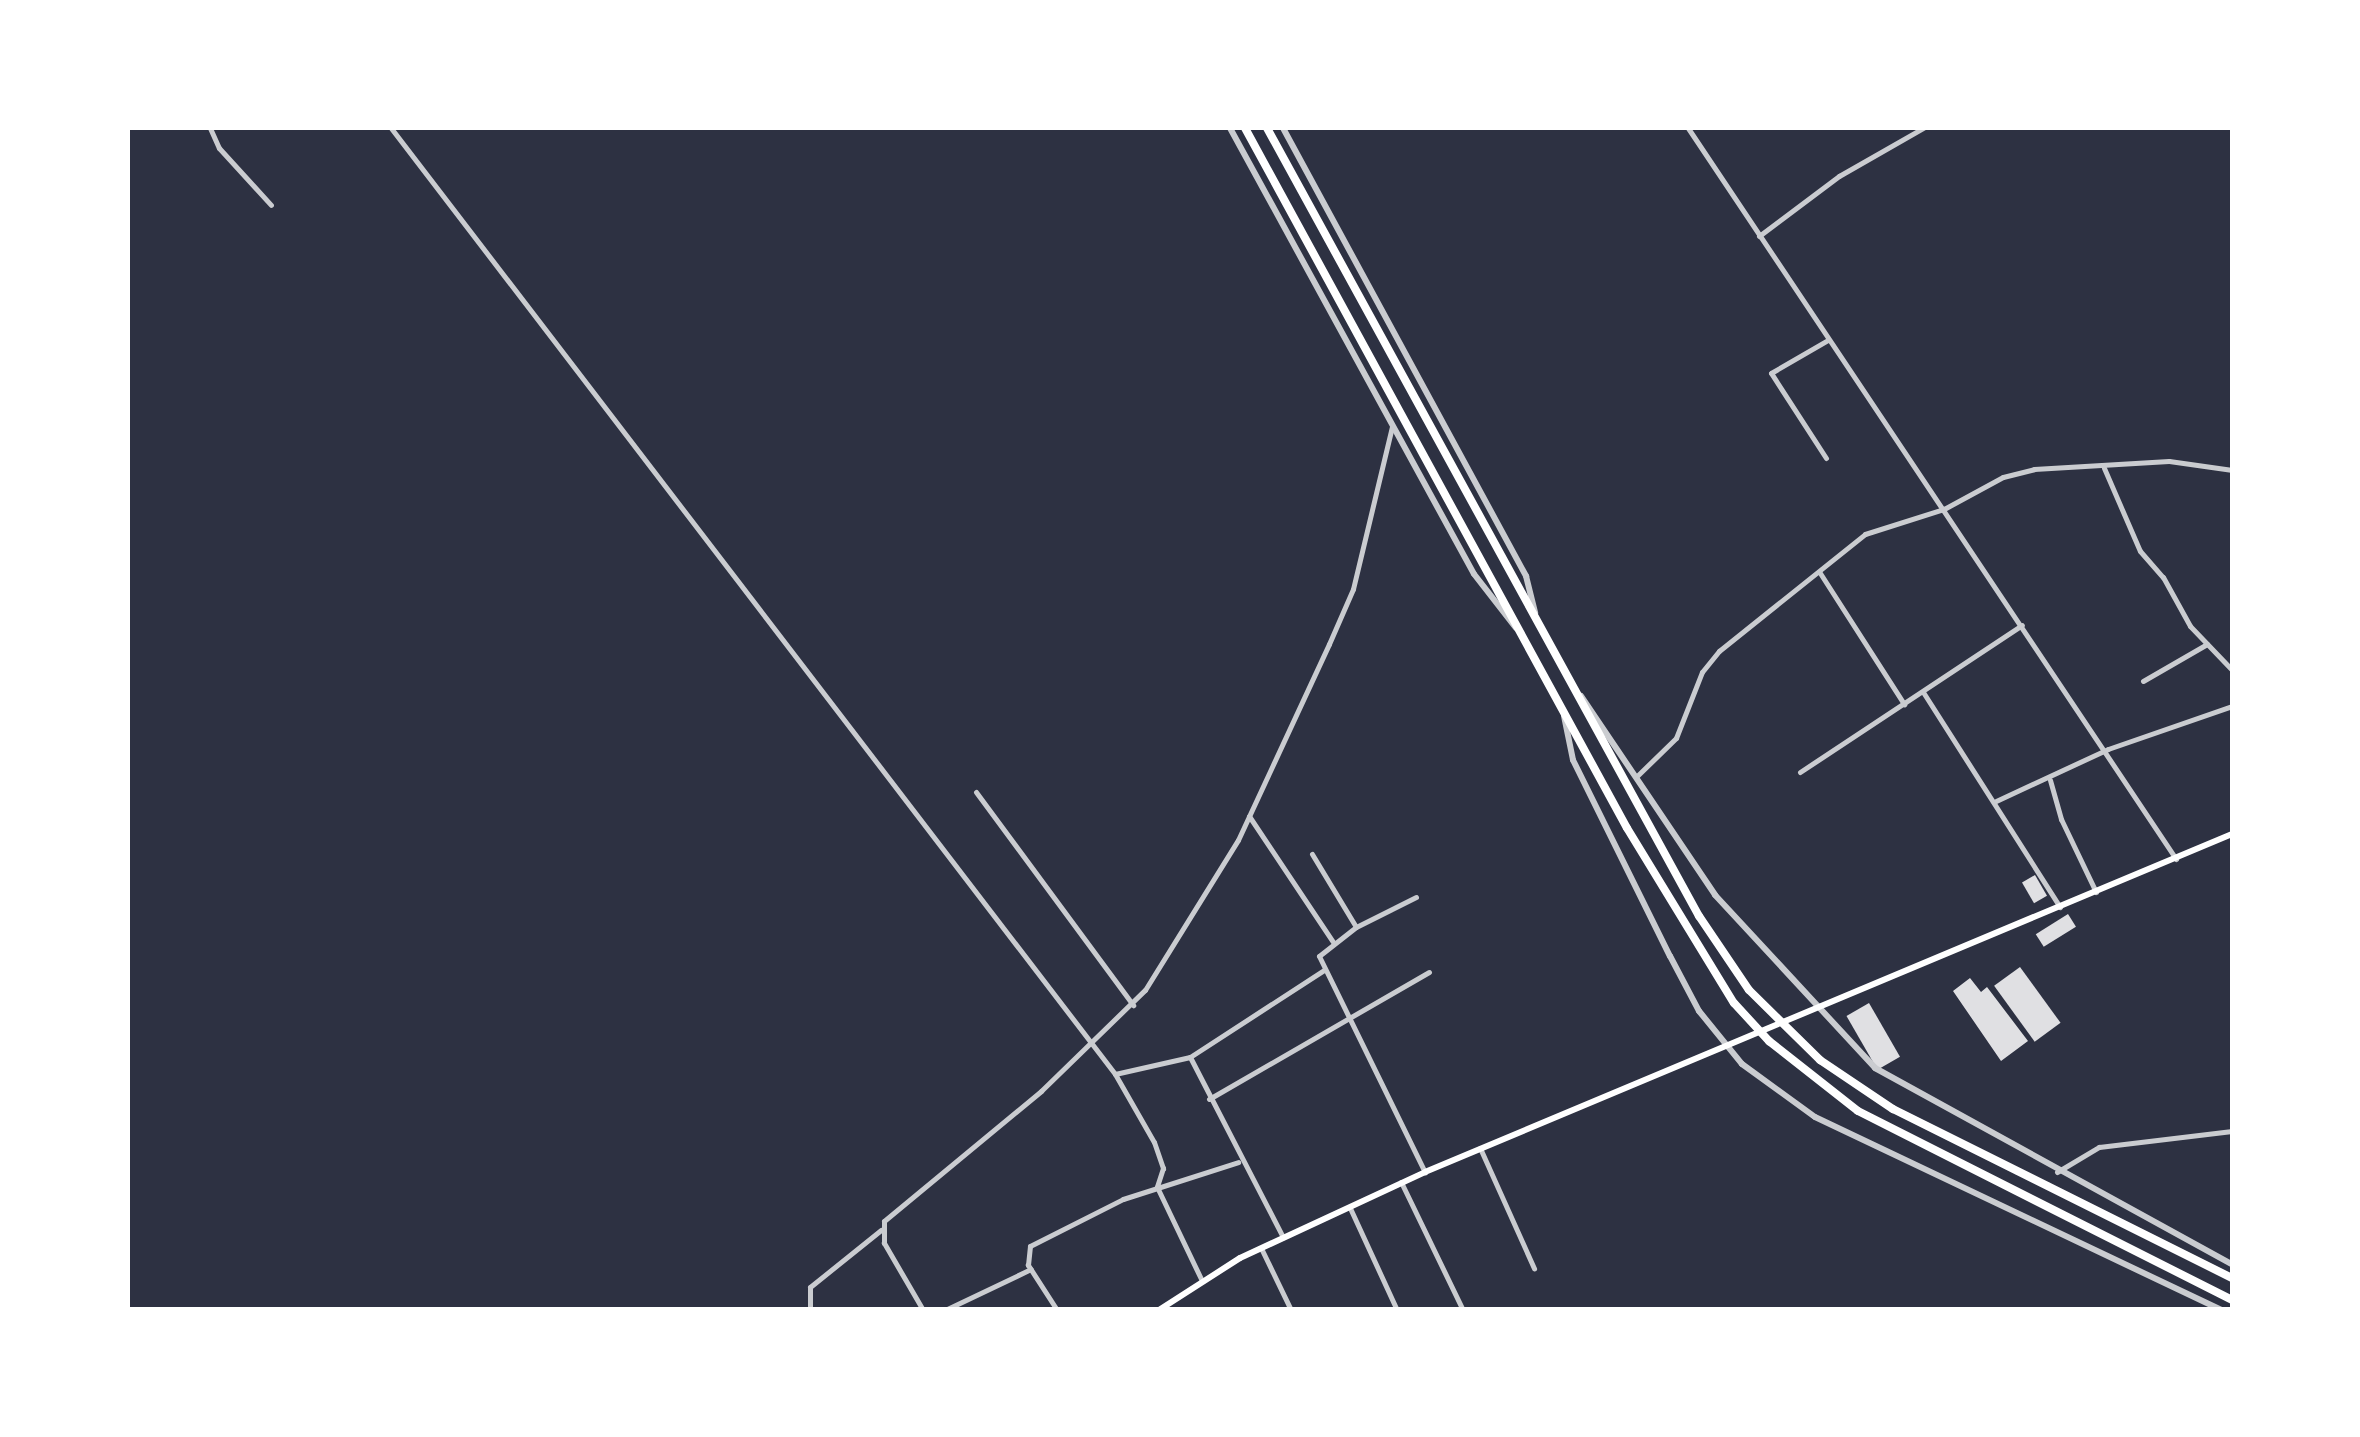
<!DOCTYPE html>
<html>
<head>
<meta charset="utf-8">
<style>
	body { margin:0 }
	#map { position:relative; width:2360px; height:1437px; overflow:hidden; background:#2d3142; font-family:Quicksand,sans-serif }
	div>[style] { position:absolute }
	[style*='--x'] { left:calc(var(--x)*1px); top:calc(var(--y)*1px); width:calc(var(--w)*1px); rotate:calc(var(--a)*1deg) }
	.building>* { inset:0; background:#e0e0e3; transform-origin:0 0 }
	.minor>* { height:5px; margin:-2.5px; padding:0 2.5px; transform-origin:2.5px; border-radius:2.5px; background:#caccd0 }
	.tertiary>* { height:6px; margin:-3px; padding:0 3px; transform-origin:3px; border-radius:3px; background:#caccd0 }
	.secondary>* { height:6px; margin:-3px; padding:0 3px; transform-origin:3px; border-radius:3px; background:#fff }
	.trunk>* { height:8px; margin:-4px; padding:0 4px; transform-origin:4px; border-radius:4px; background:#fff }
	span { translate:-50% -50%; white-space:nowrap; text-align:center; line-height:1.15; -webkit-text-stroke:8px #fff; paint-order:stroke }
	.frame { position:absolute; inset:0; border:130px solid #fff; pointer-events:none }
</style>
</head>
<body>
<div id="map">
	<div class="building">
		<i style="left:2035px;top:875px;width:24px;height:15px;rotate:60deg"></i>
		<i style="left:2068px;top:914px;width:15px;height:38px;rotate:58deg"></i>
		<i style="left:2020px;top:967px;width:69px;height:32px;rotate:54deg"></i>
		<i style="clip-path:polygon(1970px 978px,1981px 992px,1987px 987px,2028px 1041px,2001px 1061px,1953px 991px)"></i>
		<i style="left:1869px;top:1003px;width:62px;height:26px;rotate:60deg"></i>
	</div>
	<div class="minor">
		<i style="--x:210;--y:128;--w:22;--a:66"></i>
		<i style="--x:219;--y:148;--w:77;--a:47.6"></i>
		<i style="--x:391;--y:128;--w:1191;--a:52.57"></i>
		<i style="--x:1115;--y:1074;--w:78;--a:60.2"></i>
		<i style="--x:1154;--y:1142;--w:28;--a:71"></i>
		<i style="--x:1163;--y:1168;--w:20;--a:108"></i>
		<i style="--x:1157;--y:1187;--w:104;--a:64.4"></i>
		<i style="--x:1688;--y:128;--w:879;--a:56.27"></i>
		<i style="--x:1759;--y:236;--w:100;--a:-36.9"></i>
		<i style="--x:1839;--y:176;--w:97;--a:-29.7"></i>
		<i style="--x:1826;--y:458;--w:101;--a:-122.9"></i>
		<i style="--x:1771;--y:373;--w:66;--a:-30.1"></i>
		<i style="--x:2104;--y:468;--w:90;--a:66.6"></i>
		<i style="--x:2140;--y:551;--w:35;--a:49"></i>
		<i style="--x:2163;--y:577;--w:56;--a:61.1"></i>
		<i style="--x:2190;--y:626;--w:61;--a:46.3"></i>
		<i style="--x:1820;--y:573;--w:156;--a:57.3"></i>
		<i style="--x:2143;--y:681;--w:74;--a:-30"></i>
		<i style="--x:1923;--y:692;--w:255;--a:57.5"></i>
		<i style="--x:1800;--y:772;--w:266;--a:-33.5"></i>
		<i style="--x:1638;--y:775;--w:53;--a:-44.2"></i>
		<i style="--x:1676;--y:738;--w:71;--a:-68.5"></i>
		<i style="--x:1702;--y:672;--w:27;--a:-51"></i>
		<i style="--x:1719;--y:651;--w:187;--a:-38.7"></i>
		<i style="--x:1865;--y:534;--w:83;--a:-17.6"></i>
		<i style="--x:1944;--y:509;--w:67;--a:-28.5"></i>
		<i style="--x:2003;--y:477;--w:32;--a:-14"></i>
		<i style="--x:2034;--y:469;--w:135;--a:-3.4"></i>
		<i style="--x:2169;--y:461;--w:64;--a:8.1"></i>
		<i style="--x:2050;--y:780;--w:41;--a:74.2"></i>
		<i style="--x:2061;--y:819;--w:81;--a:64.4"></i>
		<i style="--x:976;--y:792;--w:265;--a:53.6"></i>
		<i style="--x:1996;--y:801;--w:123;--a:-24.9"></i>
		<i style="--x:2108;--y:749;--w:131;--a:-19.1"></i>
		<i style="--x:1249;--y:816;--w:151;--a:56.3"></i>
		<i style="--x:1312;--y:854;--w:85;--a:58.9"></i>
		<i style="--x:1416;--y:897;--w:67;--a:153.4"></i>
		<i style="--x:1356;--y:927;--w:47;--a:141.9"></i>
		<i style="--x:1319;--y:956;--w:241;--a:63.9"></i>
		<i style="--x:1190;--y:1057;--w:203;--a:62.7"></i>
		<i style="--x:1115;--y:1074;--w:77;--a:-12.8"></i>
		<i style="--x:1190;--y:1057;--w:160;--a:-33"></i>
		<i style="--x:1209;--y:1099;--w:254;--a:-30"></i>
		<i style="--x:1480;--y:1148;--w:132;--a:65.8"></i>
		<i style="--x:2057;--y:1172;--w:49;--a:-30.8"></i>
		<i style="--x:2099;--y:1147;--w:134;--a:-6.9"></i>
		<i style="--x:1401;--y:1182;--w:142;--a:64.2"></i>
		<i style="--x:1350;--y:1208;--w:112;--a:65.3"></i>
		<i style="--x:1261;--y:1248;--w:69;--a:64.2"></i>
		<i style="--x:810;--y:1310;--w:23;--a:-90"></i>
		<i style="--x:810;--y:1287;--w:91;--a:-38.8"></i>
		<i style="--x:923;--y:1310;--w:78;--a:-120.2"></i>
		<i style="--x:884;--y:1243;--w:22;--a:-90"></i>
		<i style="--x:884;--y:1221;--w:204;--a:-39.6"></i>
		<i style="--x:1041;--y:1091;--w:145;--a:-44.2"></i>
		<i style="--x:1145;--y:990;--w:176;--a:-58.2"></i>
		<i style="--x:1238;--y:840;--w:216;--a:-65.1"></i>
		<i style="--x:1329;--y:644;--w:60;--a:-66.4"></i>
		<i style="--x:1353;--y:589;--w:167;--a:-76.5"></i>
		<i style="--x:945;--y:1310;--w:95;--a:-25.5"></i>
		<i style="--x:1057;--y:1310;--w:54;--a:-122.8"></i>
		<i style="--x:1028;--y:1265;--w:19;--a:-84"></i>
		<i style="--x:1030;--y:1246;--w:104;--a:-26.8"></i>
		<i style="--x:1123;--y:1199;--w:121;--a:-17.8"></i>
	</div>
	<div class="tertiary">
		<i style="--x:1230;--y:128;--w:508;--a:61.32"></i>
		<i style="--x:1474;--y:574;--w:68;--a:52.1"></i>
		<i style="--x:1283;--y:128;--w:510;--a:61.52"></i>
		<i style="--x:1526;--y:576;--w:38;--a:76"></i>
		<i style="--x:1581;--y:696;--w:240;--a:56"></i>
		<i style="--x:1715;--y:895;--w:236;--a:47.2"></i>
		<i style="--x:1875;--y:1068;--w:407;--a:28.8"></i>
		<i style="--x:1564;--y:716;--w:45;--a:78.4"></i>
		<i style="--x:1573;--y:760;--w:219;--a:63.7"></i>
		<i style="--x:1670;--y:956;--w:62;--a:62.2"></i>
		<i style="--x:1699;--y:1011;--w:68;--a:50.9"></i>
		<i style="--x:1742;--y:1064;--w:90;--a:36"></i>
		<i style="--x:1815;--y:1117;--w:450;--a:25.4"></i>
	</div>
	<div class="secondary">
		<i style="--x:1159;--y:1310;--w:96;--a:-32.7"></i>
		<i style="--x:1240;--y:1258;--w:204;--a:-24.9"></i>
		<i style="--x:1425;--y:1172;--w:875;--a:-22.73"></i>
	</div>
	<div class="trunk">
		<i style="--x:1245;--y:128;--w:797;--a:61.38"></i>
		<i style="--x:1627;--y:828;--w:205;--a:58.6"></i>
		<i style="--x:1734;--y:1003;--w:52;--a:47.4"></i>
		<i style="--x:1769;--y:1041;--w:113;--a:38.2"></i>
		<i style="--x:1858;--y:1111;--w:419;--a:26.8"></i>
		<i style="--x:1267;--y:128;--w:899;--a:61.27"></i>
		<i style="--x:1699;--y:916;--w:89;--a:56"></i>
		<i style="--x:1749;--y:990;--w:100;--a:44.6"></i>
		<i style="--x:1820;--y:1060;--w:88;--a:33.9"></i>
		<i style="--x:1893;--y:1109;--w:379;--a:26.5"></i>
	</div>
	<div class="frame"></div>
</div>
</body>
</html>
